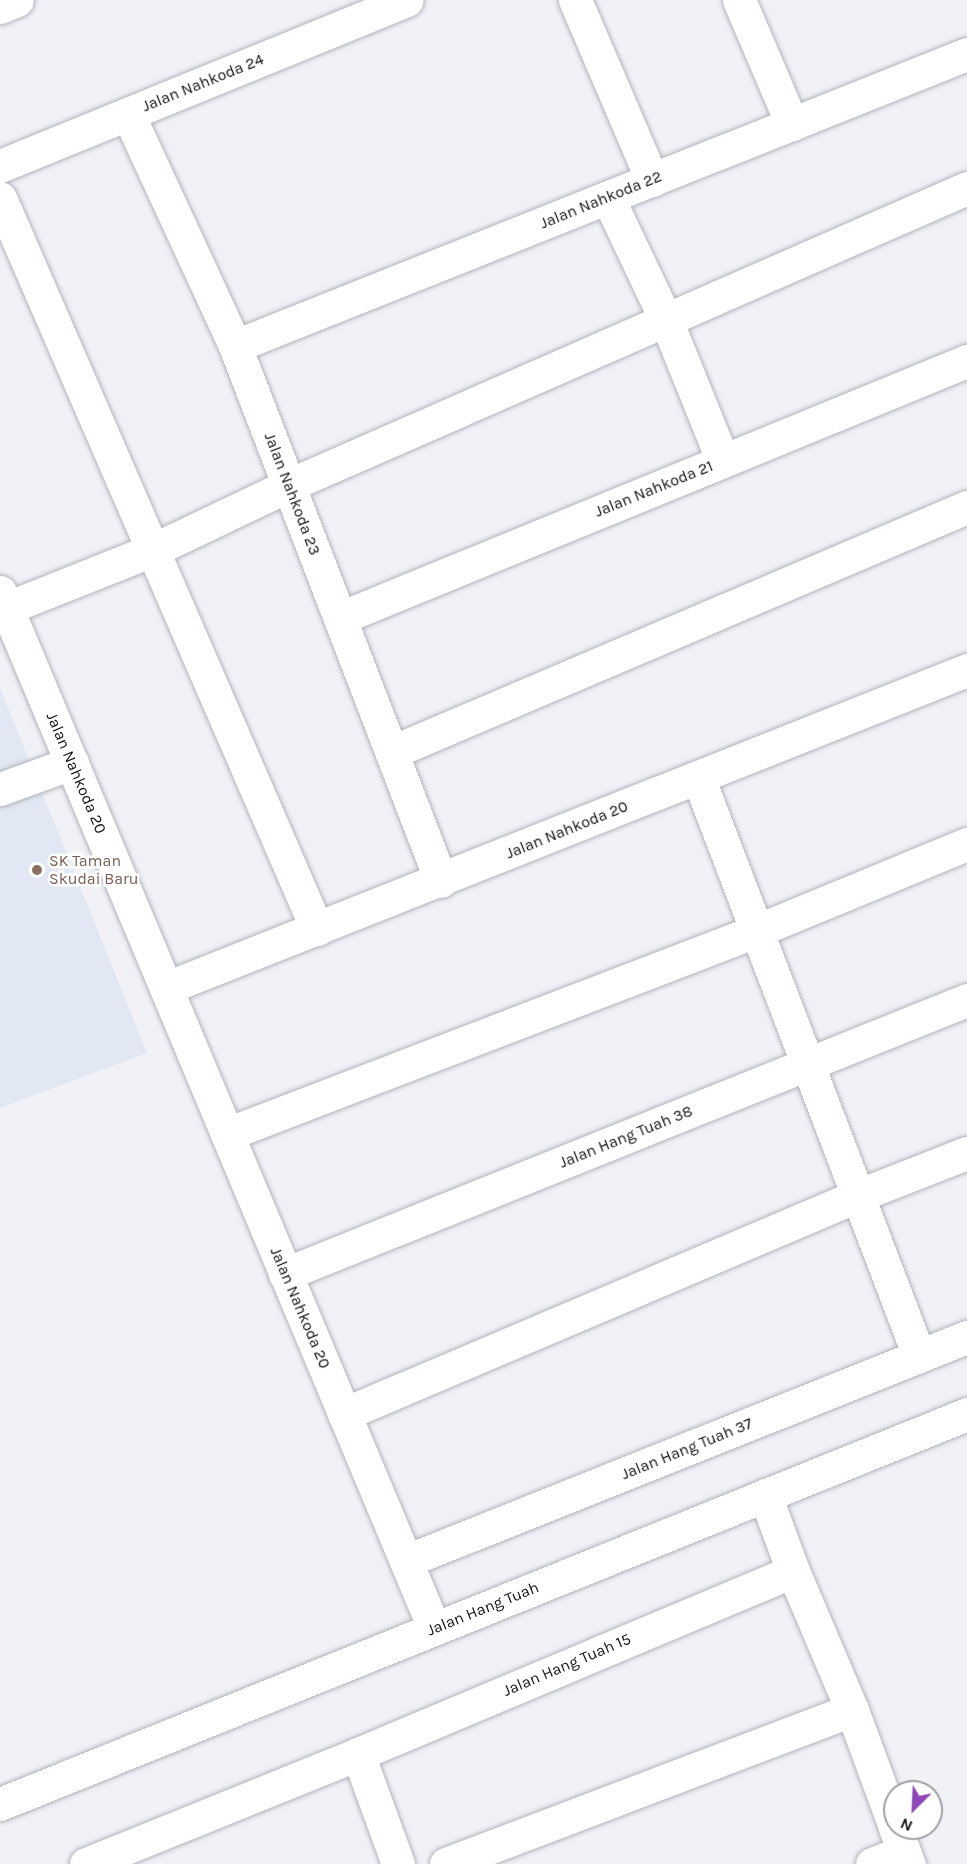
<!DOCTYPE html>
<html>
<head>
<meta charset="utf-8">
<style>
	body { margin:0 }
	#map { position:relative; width:967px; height:1864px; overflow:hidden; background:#f0f2f8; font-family:Karla,sans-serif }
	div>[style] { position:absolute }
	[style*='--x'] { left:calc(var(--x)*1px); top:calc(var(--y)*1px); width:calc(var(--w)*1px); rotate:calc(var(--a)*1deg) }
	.built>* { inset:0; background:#e2e7f4 }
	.roads { filter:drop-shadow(0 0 2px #b2b4b9) drop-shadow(0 0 2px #b2b4b9) }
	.minor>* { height:33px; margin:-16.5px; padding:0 16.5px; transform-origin:16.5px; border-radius:16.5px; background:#fff }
	.dots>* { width:16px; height:16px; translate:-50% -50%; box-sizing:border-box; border:3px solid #fff; border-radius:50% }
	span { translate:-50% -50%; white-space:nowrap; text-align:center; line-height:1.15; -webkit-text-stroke:5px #fff; paint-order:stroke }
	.street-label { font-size:16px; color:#121315 }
	.education-label { font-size:16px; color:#785e54 }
	.left { translate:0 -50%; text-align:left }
	.north { position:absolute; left:883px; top:1780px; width:60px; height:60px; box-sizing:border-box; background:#fff; border:2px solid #a0a1a1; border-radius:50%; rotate:204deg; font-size:16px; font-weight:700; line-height:24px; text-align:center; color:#121315 }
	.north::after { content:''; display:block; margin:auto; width:21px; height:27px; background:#8e46b9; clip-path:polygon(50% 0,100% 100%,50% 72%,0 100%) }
</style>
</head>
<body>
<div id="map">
	<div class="built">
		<i style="clip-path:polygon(0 688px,147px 1053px,0 1108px)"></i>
	</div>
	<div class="roads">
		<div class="minor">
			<i style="--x:575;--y:0;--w:196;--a:66.8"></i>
			<i style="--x:739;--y:0;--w:135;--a:66.9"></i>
			<i style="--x:0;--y:7;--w:18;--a:-22"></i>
			<i style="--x:128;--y:114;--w:255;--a:65.2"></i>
			<i style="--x:235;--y:346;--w:573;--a:68.94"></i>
			<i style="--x:0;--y:166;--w:439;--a:-22.2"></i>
			<i style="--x:0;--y:198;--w:797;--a:66.56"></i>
			<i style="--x:608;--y:198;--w:135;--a:64.6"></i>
			<i style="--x:666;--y:320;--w:152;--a:68"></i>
			<i style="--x:235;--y:346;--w:788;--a:-21.75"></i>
			<i style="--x:0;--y:592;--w:1123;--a:67.27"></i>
			<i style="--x:7;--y:608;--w:157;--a:-21.7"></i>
			<i style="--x:153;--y:550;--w:151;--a:-25.5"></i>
			<i style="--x:289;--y:485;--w:740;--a:-23.66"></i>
			<i style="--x:340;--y:618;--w:678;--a:-22.29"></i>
			<i style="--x:392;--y:752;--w:625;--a:-23.08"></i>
			<i style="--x:698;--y:777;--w:620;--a:69.11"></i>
			<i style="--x:0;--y:789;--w:77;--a:-19.9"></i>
			<i style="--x:166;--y:988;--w:862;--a:-21.65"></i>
			<i style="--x:227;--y:1134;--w:567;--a:-20.99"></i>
			<i style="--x:756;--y:931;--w:228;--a:-22.4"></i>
			<i style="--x:285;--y:1274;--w:735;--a:-21.89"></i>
			<i style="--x:344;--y:1414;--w:557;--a:-23.02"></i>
			<i style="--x:857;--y:1196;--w:118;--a:-21.4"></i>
			<i style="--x:765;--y:1495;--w:81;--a:69.8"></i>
			<i style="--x:793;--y:1571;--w:151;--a:67"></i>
			<i style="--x:852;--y:1710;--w:125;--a:69.8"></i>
			<i style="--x:406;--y:1561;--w:604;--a:-21.77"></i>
			<i style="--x:358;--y:1754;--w:117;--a:70"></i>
			<i style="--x:0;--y:1804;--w:1043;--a:-21.96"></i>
			<i style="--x:895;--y:1828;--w:39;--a:69"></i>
			<i style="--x:86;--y:1864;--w:293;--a:-22"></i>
			<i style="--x:358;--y:1754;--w:472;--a:-22.8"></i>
			<i style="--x:446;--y:1864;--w:434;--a:-20.8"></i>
			<i style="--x:872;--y:1864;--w:34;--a:-21"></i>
		</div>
	</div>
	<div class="dots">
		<i style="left:37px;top:870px;background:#8d6e63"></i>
	</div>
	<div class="street-label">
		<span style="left:203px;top:83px;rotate:-22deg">Jalan Nahkoda 24</span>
		<span style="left:601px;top:200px;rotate:-22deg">Jalan Nahkoda 22</span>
		<span style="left:654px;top:489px;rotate:-22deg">Jalan Nahkoda 21</span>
		<span style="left:292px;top:494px;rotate:69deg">Jalan Nahkoda 23</span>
		<span style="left:76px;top:773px;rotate:67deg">Jalan Nahkoda 20</span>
		<span style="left:567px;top:830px;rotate:-22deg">Jalan Nahkoda 20</span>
		<span style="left:626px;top:1137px;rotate:-22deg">Jalan Hang Tuah 38</span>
		<span style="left:300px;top:1308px;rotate:67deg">Jalan Nahkoda 20</span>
		<span style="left:687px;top:1449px;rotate:-22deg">Jalan Hang Tuah 37</span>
		<span style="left:483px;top:1609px;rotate:-22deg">Jalan Hang Tuah</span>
		<span style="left:567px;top:1665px;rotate:-23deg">Jalan Hang Tuah 15</span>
	</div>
	<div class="education-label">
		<span class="left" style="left:49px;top:870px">SK Taman<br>Skudai Baru</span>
	</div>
	<div class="north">N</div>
</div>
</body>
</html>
